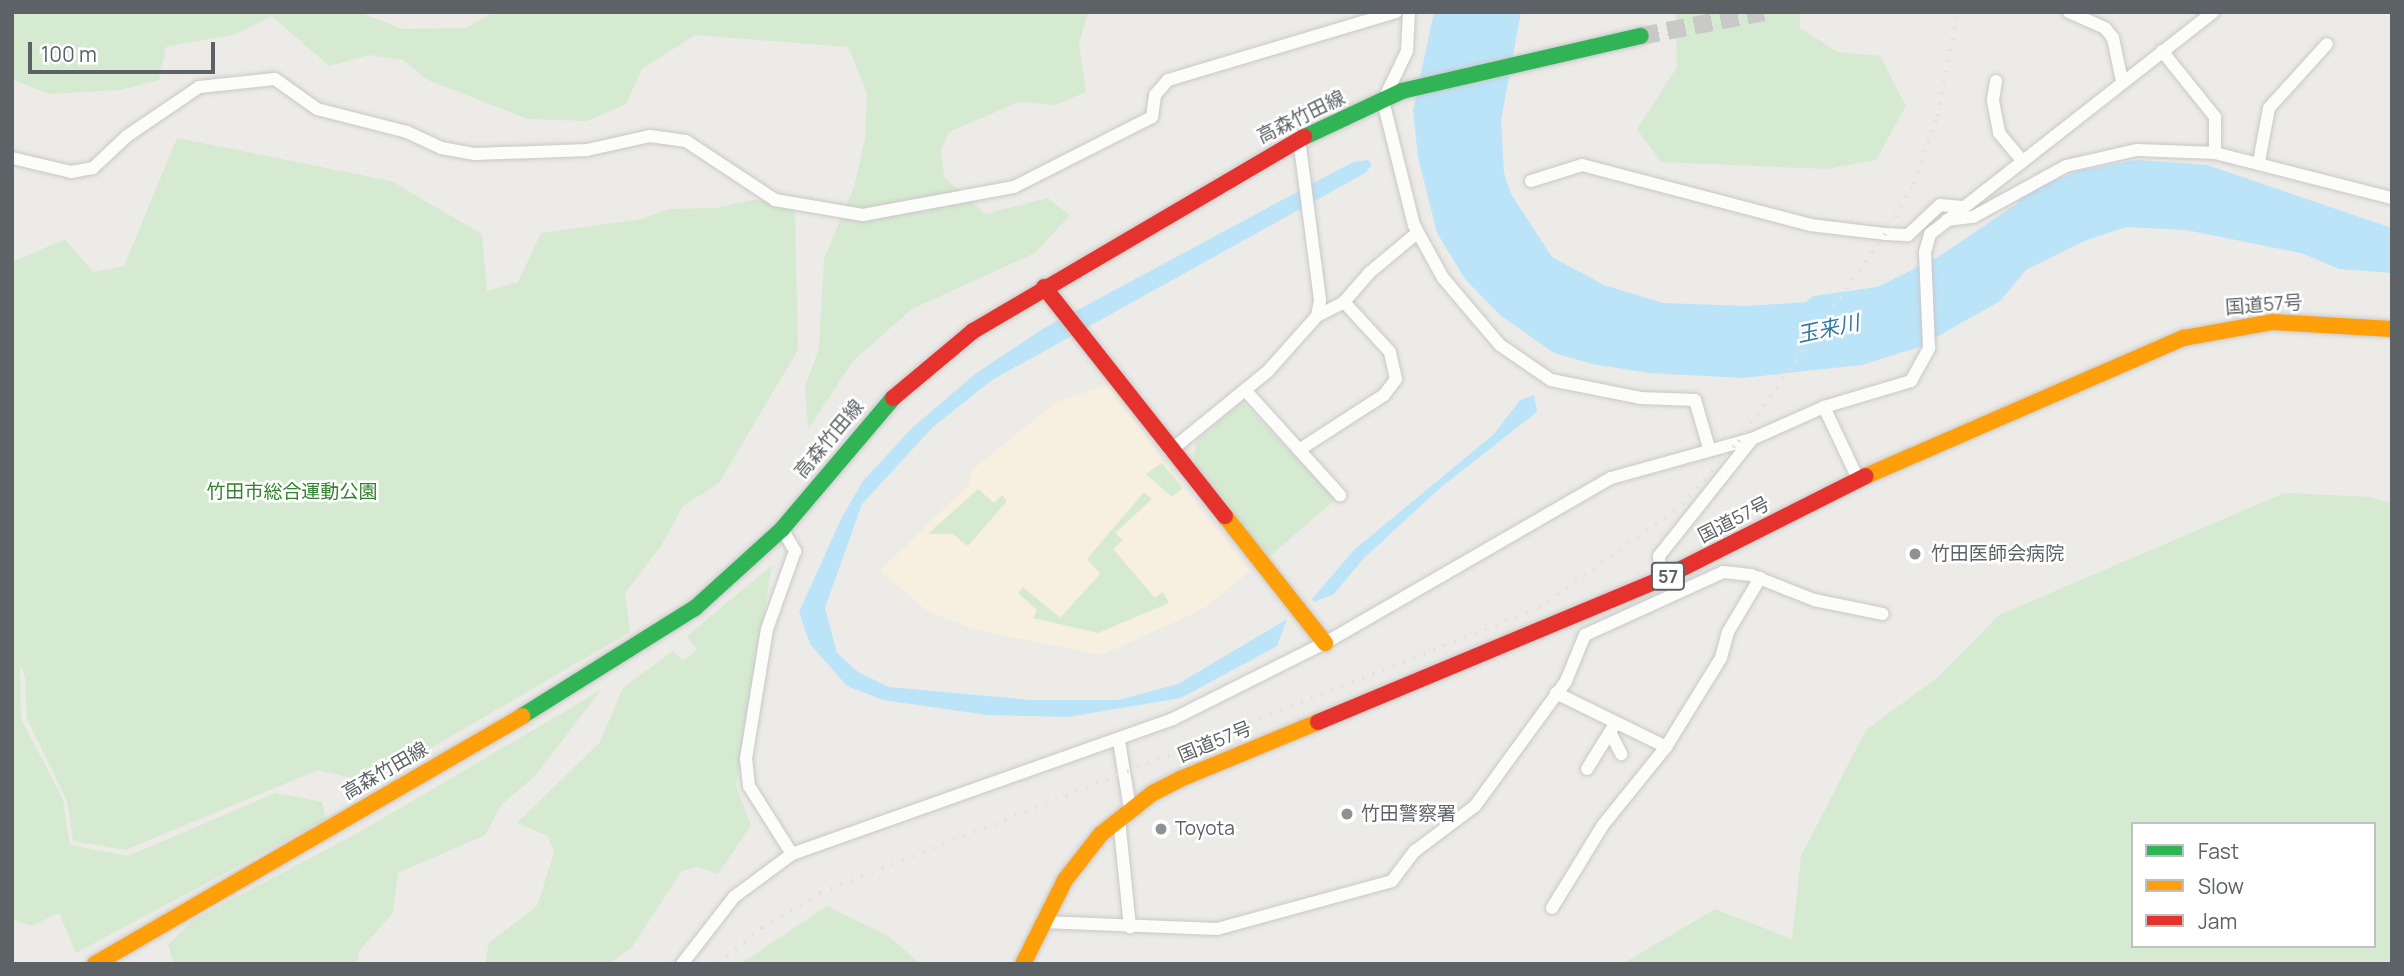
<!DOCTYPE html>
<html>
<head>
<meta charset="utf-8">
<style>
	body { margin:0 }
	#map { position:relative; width:2404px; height:976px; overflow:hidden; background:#edebe7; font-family:Manrope,"Noto Sans JP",sans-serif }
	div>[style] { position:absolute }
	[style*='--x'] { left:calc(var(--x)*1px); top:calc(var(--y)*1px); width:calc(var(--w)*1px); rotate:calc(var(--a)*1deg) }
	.commercial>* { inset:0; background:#f7efe0 }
	.green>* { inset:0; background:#d6ead1 }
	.water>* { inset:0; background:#bbe4f8 }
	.secondary-tunnel>* { height:18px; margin-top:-9px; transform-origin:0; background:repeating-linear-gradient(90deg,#c9c9c7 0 18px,transparent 0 27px) }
	.roads { filter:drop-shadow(0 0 2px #c8c8c8) drop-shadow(0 0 2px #c8c8c8) }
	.street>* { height:12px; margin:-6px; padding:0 6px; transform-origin:6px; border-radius:6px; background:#fcfcfb }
	.fast>* { height:16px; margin:-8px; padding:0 8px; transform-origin:8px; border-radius:8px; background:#30b455 }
	.slow>* { height:16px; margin:-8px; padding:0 8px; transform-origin:8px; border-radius:8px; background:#ff9f0a }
	.jam>* { height:16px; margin:-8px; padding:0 8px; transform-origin:8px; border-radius:8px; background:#e5322d }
	.rail>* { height:3.5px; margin-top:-1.75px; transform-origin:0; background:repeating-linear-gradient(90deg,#e3e2e3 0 2px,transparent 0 11px) }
	.dots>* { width:19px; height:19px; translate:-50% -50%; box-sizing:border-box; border:4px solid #fff; border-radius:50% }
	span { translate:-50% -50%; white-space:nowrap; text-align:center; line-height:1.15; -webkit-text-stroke:5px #fff; paint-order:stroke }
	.shield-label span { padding:2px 5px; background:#fff; border:2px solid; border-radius:5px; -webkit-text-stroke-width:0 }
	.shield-label { font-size:18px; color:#5c6266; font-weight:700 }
	.street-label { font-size:19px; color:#5c6266 }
	.park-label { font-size:19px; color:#31842d }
	.poi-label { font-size:19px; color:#5c6266 }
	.left { translate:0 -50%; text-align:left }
	.water-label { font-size:21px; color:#3478a7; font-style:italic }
	.frame { position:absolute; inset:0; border:14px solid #5c6266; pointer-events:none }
	.legend { position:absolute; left:2131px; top:822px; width:245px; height:126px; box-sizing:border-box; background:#fff; border:2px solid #bec0c2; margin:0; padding:9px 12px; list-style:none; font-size:21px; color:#5c6266 }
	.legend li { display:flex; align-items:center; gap:14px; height:35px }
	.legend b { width:35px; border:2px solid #bec0c2 }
	.scale { position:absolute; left:28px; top:42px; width:187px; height:32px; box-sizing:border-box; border:4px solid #5c6266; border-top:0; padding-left:9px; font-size:21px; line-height:24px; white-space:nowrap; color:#5c6266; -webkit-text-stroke:5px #fff; paint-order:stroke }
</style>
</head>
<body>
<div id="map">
	<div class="commercial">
		<i style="clip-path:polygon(1110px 384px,1161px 459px,1250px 571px,1203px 609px,1102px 655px,975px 630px,926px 610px,880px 571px,969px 484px,971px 471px,1056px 402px)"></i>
	</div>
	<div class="green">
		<i style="clip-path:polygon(12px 12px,359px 12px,402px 29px,466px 28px,494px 12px,1088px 12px,1079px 43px,1086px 92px,1055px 105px,1019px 102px,949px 132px,941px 150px,944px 177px,985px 214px,1048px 198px,1070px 215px,1035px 253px,912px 309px,853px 361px,808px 429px,805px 387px,819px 348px,824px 259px,854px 187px,865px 139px,867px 93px,848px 47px,695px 35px,642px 69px,626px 104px,587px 121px,527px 119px,428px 80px,403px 60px,369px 55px,329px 66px,272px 16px,236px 34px,166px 47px,159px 80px,120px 90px,48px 94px,12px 79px)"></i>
		<i style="clip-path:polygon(1676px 12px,1800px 12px,1800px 28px,1838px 52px,1880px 56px,1906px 106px,1876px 160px,1827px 169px,1661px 162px,1637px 129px,1677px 67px)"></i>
		<i style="clip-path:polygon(177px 138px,391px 181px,482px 234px,487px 291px,518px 282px,541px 233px,642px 219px,669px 209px,715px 208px,758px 199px,795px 212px,798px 350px,719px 483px,683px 506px,661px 546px,625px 593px,630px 632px,371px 783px,318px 770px,125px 850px,73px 841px,67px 801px,27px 719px,25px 677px,20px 666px,21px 719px,63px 799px,70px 845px,128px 856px,276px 793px,322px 802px,326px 819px,76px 953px,59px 913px,32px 926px,12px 919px,12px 262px,65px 239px,93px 272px,124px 266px)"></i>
		<i style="clip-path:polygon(1242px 401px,1336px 499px,1269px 557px,1193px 463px,1196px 442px)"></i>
		<i style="clip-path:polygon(1162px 463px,1183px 488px,1172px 497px,1146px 474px)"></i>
		<i style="clip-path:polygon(978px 489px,994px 503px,1002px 495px,1007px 501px,968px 546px,953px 534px,928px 534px)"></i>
		<i style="clip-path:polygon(1144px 492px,1152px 499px,1115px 533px,1123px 540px,1113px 549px,1155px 598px,1163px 592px,1169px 603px,1098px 633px,1033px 618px,1037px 610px,1018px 593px,1023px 587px,1060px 618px,1100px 574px,1087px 559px)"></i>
		<i style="clip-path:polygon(evenodd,2284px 493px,2370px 497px,2392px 503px,2392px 964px,1622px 964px,1715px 909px,1792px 939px,1801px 856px,1866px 730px,1938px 677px,1999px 615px,2284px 493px,2133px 824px,2374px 824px,2374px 946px,2133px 946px,2133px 824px)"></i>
		<i style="clip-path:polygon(772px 565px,736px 786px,751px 825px,718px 874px,698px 867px,682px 871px,632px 947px,608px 964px,486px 964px,488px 944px,537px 906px,554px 853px,548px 836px,517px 823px,600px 742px,623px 688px,673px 651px,683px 661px,697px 650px,687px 636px)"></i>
		<i style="clip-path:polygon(601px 690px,535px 776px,502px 804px,485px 835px,398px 873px,393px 913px,359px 951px,357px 964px,174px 964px,168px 945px,193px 920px,361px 831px)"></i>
		<i style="clip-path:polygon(827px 906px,888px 936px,921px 964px,740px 964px)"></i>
	</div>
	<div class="water">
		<i style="clip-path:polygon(1434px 12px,1521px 12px,1501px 120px,1504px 173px,1511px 194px,1552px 257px,1604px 285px,1663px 303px,1747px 306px,1806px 302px,1813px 296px,1877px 287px,1938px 257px,2018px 203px,2024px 193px,2078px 171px,2136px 160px,2207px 165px,2392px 228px,2392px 273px,2339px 269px,2301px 253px,2186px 230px,2126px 227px,2084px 241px,2026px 270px,2000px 301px,1919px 347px,1862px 365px,1742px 378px,1649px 373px,1592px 364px,1554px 353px,1500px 315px,1465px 279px,1437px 233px,1418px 157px,1413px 110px)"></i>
		<i style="clip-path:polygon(1368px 160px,1372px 165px,1365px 173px,992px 380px,933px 427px,862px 504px,825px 608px,837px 653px,858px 672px,889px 687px,1031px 700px,1118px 700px,1178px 684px,1287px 619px,1277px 646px,1181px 698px,1068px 717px,987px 715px,883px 700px,847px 686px,810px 644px,799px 612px,842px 517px,863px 481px,912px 428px,975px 374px,1044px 328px,1353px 162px)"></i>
		<i style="clip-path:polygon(1534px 395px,1537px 412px,1440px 488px,1363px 559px,1334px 594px,1314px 602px,1312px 599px,1354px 550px,1494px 434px,1520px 400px)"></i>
	</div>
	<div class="secondary-tunnel">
		<i style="--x:1641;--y:36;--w:125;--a:-11"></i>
	</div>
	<div class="roads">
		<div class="street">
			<i style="--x:1409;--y:12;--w:39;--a:93"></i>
			<i style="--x:1407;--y:51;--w:55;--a:115.6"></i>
			<i style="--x:1383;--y:101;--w:128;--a:76"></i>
			<i style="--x:1414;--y:225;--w:60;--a:61.3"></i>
			<i style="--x:1443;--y:278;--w:88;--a:49.6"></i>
			<i style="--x:1500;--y:345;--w:62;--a:34.5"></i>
			<i style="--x:1551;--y:380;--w:91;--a:11.4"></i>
			<i style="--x:1640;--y:398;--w:55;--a:2.1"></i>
			<i style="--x:1695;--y:400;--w:50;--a:73.7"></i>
			<i style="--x:2069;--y:12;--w:39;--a:24"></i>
			<i style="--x:2105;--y:28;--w:13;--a:51"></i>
			<i style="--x:2113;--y:38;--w:44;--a:78.2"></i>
			<i style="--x:2162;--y:51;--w:85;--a:51.2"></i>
			<i style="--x:2215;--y:117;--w:36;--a:90"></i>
			<i style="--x:1996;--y:81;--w:20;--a:99"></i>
			<i style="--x:1993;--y:101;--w:33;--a:79"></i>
			<i style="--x:1999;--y:133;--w:35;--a:50"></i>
			<i style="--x:12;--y:158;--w:61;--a:13.3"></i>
			<i style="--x:71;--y:172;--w:22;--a:-10"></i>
			<i style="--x:93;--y:168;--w:47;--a:-43.3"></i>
			<i style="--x:127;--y:136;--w:87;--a:-34.2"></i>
			<i style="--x:199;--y:87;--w:76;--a:-6"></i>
			<i style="--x:275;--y:79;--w:52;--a:35.5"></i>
			<i style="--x:317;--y:109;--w:93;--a:14.3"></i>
			<i style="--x:407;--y:132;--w:38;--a:25"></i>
			<i style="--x:441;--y:148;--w:35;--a:10"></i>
			<i style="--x:475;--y:154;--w:112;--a:-2"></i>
			<i style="--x:587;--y:150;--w:65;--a:-12.5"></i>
			<i style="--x:650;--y:136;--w:36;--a:8"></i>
			<i style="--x:686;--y:141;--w:107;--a:33.5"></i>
			<i style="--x:775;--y:200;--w:89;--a:9.7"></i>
			<i style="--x:863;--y:215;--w:154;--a:-10.5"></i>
			<i style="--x:1014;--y:187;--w:155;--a:-26.9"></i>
			<i style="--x:1152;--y:117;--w:22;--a:-82"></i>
			<i style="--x:1155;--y:95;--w:20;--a:-49"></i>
			<i style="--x:1168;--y:80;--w:238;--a:-16.6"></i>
			<i style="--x:2259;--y:162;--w:55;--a:-79.5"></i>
			<i style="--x:2269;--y:108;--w:86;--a:-47.8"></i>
			<i style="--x:1531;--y:181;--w:53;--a:-17.4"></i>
			<i style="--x:1582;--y:165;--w:236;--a:14.7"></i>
			<i style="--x:1810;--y:225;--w:77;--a:6.8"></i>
			<i style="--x:1886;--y:234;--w:22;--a:3"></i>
			<i style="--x:1908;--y:235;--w:44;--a:-43.2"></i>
			<i style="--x:1940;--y:205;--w:23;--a:5"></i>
			<i style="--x:1947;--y:220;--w:26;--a:-7"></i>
			<i style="--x:1973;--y:217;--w:106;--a:-28.7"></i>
			<i style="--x:2066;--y:166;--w:73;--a:-12.7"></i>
			<i style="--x:2137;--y:150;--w:78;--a:2.2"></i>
			<i style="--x:2215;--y:153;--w:183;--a:14.3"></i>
			<i style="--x:1317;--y:316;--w:30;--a:-27"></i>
			<i style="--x:1344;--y:302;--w:38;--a:-49"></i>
			<i style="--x:1369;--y:273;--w:62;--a:-39.8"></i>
			<i style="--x:1245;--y:390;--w:142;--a:47.9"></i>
			<i style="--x:1824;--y:407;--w:80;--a:64.7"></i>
			<i style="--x:1299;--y:450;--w:101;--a:-32.9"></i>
			<i style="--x:1384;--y:395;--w:20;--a:-53"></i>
			<i style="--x:1396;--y:379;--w:28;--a:-103"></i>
			<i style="--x:1390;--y:352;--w:68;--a:-132.6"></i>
			<i style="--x:1170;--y:451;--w:127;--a:-39.2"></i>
			<i style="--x:1268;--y:371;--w:74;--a:-48.3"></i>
			<i style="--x:1317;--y:316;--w:16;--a:-79"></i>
			<i style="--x:1320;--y:300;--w:162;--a:-97.4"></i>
			<i style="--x:782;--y:529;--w:26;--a:59"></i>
			<i style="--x:795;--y:551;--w:83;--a:109.7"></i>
			<i style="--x:767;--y:629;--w:131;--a:99.2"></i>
			<i style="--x:746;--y:758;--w:28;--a:84"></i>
			<i style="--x:749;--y:786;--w:80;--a:57.7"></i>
			<i style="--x:1661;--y:579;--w:23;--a:-95"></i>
			<i style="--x:1659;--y:556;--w:149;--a:-51.5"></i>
			<i style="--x:1556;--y:693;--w:123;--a:26.1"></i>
			<i style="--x:1610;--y:732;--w:25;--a:63"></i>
			<i style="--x:1119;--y:741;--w:69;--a:80.8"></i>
			<i style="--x:1587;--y:769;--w:53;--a:-58.1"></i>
			<i style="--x:1119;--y:819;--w:109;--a:84.2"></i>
			<i style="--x:1552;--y:908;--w:97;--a:-58.4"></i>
			<i style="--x:1603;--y:825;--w:100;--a:-51.1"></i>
			<i style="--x:1666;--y:747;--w:105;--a:-58.3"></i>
			<i style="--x:1721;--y:658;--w:27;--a:-75"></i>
			<i style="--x:1728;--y:632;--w:63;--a:-59.3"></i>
			<i style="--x:1043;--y:922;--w:174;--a:2.3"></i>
			<i style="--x:1217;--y:929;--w:181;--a:-15.3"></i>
			<i style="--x:1392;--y:881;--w:38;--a:-53"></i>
			<i style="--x:1415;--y:851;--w:75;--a:-36.9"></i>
			<i style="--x:1475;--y:806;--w:155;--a:-53.9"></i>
			<i style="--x:1566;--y:681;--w:50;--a:-67.6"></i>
			<i style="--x:1585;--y:635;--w:152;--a:-24.5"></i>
			<i style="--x:1723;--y:572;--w:28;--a:6"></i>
			<i style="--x:1751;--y:575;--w:68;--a:21.6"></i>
			<i style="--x:1814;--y:600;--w:70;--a:11.5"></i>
			<i style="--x:682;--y:964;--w:85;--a:-52.2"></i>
			<i style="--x:734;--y:897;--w:72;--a:-36.6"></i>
			<i style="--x:792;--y:854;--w:404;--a:-19.5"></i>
			<i style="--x:1173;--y:719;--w:170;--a:-26.6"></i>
			<i style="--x:1325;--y:643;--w:330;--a:-30"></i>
			<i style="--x:1611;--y:478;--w:146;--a:-15.5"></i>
			<i style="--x:1752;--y:439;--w:79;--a:-24"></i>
			<i style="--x:1824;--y:407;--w:91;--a:-16.6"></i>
			<i style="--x:1911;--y:381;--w:38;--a:-61"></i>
			<i style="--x:1929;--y:348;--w:96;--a:-92.4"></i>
			<i style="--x:1925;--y:252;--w:19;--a:-74"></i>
			<i style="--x:1930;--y:234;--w:360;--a:-38.1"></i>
		</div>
		<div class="fast">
			<i style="--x:1304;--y:137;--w:108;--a:-25.1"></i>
			<i style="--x:1402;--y:91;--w:245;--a:-13"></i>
			<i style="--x:522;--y:716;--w:204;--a:-32"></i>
			<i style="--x:695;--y:608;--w:118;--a:-42.2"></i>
			<i style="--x:782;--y:529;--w:172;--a:-49.7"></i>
		</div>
		<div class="slow">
			<i style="--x:1866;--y:476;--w:347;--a:-23.5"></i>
			<i style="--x:2184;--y:338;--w:89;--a:-10.3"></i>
			<i style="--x:2272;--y:322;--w:120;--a:3.3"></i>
			<i style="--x:1225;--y:516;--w:162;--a:51.8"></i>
			<i style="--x:95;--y:964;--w:494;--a:-30.1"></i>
			<i style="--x:1023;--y:964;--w:94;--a:-63.4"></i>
			<i style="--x:1065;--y:880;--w:58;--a:-52"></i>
			<i style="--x:1101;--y:834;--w:66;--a:-38.3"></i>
			<i style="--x:1153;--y:793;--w:30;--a:-27"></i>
			<i style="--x:1180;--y:779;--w:149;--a:-22.4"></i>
		</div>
		<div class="jam">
			<i style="--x:1044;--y:287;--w:292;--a:51.7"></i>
			<i style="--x:893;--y:398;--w:104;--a:-39.9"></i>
			<i style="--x:973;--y:331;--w:384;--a:-30.4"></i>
			<i style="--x:1318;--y:722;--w:372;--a:-22.6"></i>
			<i style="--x:1661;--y:579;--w:229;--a:-26.7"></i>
		</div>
	</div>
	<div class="rail">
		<i style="--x:718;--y:964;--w:57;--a:-39.3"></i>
		<i style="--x:762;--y:928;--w:68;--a:-31.1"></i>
		<i style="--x:820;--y:893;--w:773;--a:-21.62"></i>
		<i style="--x:1539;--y:608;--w:176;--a:-35.8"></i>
		<i style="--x:1682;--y:505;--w:84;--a:-48.4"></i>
		<i style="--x:1738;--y:442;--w:263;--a:-54.7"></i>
		<i style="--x:1890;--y:227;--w:49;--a:-61.9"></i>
		<i style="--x:1913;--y:184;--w:72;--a:-70.6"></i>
		<i style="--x:1937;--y:116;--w:106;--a:-78.6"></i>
	</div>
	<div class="dots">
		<i style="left:1915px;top:554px;background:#8f9293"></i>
		<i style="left:1347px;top:814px;background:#8f9293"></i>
		<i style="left:1161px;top:829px;background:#8f9293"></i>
	</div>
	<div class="shield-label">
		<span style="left:1668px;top:576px">57</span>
	</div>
	<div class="street-label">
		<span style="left:1301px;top:117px;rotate:-26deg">高森竹田線</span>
		<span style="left:2264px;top:305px;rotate:-4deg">国道57号</span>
		<span style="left:829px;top:439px;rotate:-50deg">高森竹田線</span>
		<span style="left:1734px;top:520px;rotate:-27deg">国道57号</span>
		<span style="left:1215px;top:742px;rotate:-22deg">国道57号</span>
		<span style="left:385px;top:771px;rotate:-30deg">高森竹田線</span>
	</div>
	<div class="park-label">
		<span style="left:292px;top:492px">竹田市総合運動公園</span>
	</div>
	<div class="poi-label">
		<span class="left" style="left:1931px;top:554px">竹田医師会病院</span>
		<span class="left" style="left:1361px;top:814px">竹田警察署</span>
		<span class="left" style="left:1175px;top:829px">Toyota</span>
	</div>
	<div class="water-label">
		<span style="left:1828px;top:328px;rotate:-12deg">玉来川</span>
	</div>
	<div class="frame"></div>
	<ul class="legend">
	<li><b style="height:9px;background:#30b455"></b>Fast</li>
	<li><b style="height:9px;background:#ff9f0a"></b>Slow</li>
	<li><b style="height:9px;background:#e5322d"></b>Jam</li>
	</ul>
	<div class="scale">100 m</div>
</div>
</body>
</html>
